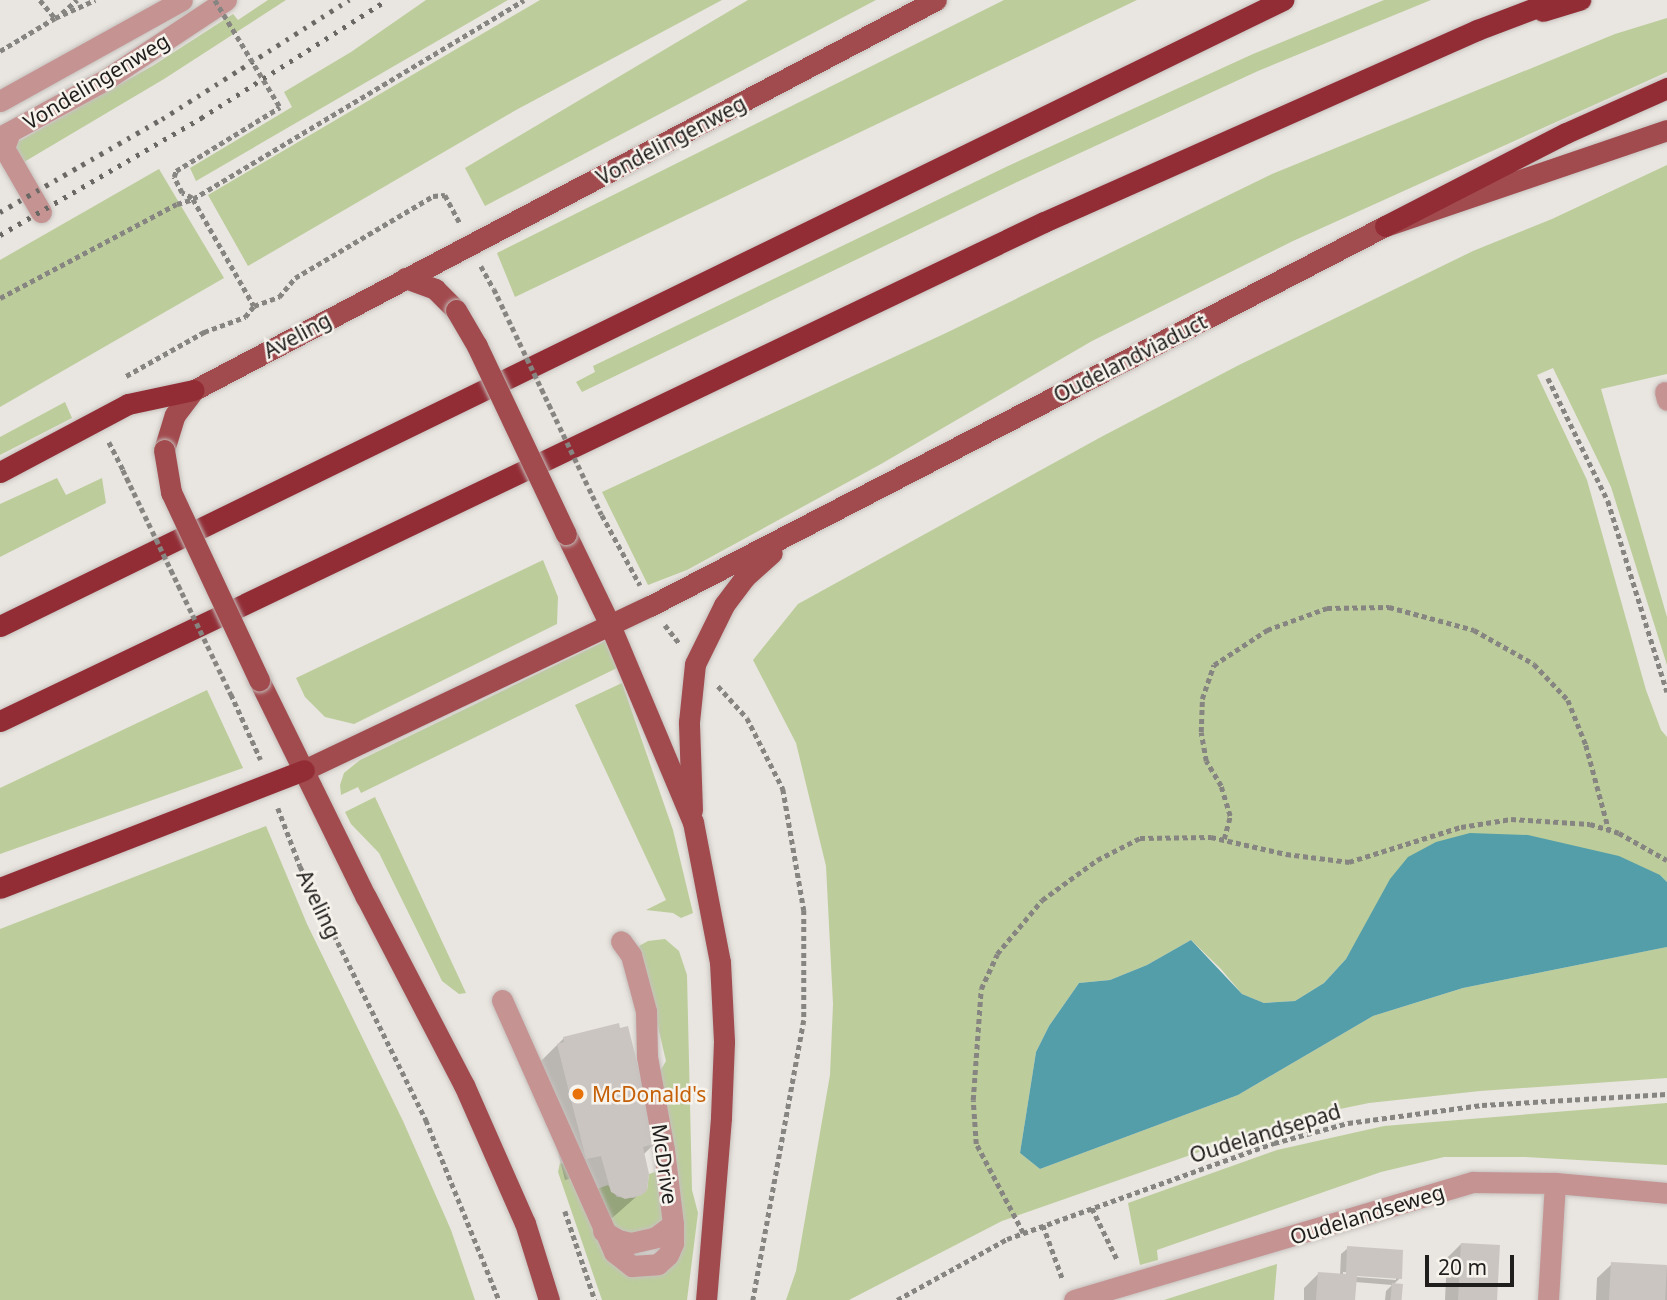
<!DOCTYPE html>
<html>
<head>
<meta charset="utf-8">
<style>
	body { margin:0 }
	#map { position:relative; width:1667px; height:1300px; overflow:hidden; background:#e9e5e0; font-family:"Noto Sans",sans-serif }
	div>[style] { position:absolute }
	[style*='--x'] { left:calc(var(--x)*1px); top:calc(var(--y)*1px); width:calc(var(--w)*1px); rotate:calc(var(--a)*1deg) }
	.green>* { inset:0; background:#bccd9b }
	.water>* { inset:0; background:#549eaa }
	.shadow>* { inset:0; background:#0003 }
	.building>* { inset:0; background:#cbc5c2; transform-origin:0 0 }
	.path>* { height:4.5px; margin-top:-2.25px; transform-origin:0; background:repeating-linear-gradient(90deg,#878581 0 5px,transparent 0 8.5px) }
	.roads { filter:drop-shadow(0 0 2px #c5c1bd) drop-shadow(0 0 2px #c5c1bd) }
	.minor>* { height:21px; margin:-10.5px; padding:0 10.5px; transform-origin:10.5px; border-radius:10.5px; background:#c69393 }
	.major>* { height:21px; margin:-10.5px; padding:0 10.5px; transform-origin:10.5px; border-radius:10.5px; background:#a24b4f }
	.highway>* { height:21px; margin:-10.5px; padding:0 10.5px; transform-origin:10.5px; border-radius:10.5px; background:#922d36 }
	.rail>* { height:5px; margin-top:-2.5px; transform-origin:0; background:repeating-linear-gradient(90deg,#6a6865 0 3.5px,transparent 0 10.5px) }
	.path-bridge>* { height:4.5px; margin-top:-2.25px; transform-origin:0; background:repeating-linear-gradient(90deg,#878581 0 5px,transparent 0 8.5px) }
	.bridges { filter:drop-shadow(0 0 2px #c5c1bd) drop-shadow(0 0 2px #c5c1bd) }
	.major-bridge>* { height:21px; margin:-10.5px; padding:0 10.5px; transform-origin:10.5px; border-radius:10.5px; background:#a24b4f }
	.dots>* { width:19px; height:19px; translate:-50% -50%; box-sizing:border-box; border:4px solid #f7f3ed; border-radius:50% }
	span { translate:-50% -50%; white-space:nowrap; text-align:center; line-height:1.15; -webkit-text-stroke:5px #f7f3ed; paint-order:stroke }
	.street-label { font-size:21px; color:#1f1e1c }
	.food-label { font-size:21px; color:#c56008 }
	.left { translate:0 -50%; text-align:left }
	.scale { position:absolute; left:1425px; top:1255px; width:89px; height:32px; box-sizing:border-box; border:4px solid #1f1e1c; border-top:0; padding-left:9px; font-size:21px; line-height:24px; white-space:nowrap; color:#1f1e1c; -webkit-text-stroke:5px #f7f3ed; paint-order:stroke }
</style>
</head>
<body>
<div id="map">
	<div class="green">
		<i style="clip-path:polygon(268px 0,286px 0,164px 79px,24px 162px,14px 144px,154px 65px,233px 14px,238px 20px)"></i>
		<i style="clip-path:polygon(426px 0,508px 0,196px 181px,190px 168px,292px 107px,284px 92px,351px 52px)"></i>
		<i style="clip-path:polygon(540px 0,722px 0,516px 110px,248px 266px,208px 195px)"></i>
		<i style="clip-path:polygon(748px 0,876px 0,485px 206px,465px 168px)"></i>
		<i style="clip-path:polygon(1004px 0,1137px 0,515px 297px,497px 253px)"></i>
		<i style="clip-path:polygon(1384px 0,1431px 0,1258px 71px,1015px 183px,582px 392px,576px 382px,595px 372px,593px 366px,1008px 166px,1253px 54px)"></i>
		<i style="clip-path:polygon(1667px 18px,1667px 72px,1293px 241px,1092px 341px,881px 464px,687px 570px,648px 585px,602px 492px,946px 333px,1272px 174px,1615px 34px)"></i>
		<i style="clip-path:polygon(1667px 165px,1667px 374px,1601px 389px,1667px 617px,1667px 665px,1611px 487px,1553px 368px,1537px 375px,1587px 480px,1646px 690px,1661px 730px,1667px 737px,1667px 882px,1660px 875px,1366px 925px,1346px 959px,1324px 983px,1295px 1001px,1264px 1003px,1242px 994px,1221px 969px,1191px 940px,1147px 965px,1110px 980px,1079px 983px,1049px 1026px,1036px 1052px,1020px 1153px,1040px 1169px,1238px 1095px,1373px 1016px,1463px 988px,1667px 947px,1667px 1078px,1480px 1091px,1369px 1103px,1296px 1118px,1002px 1221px,849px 1300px,786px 1300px,796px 1271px,830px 1075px,833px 1004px,826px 866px,796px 743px,753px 660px,798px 604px,1101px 437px,1239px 365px,1473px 251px,1552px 219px)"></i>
		<i style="clip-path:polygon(159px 169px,224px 278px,0 407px,0 260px)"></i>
		<i style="clip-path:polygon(65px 402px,72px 418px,0 455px,0 437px)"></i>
		<i style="clip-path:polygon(57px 478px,66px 495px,102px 478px,106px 503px,0 557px,0 504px)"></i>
		<i style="clip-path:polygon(543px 560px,558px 597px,557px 624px,354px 724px,325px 717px,305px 697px,296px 678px)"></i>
		<i style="clip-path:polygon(605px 641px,617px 668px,361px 793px,358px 787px,341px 795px,340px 785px,344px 773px,360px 760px)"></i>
		<i style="clip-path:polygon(622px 683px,673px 830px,693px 913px,681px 918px,673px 913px,646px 910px,666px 900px,575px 705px)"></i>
		<i style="clip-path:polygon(207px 690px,243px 768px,0 854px,0 788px)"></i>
		<i style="clip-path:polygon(375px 797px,466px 993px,459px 994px,442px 981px,379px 853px,351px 824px,345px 812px)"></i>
		<i style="clip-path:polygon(266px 826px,307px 924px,403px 1121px,451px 1230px,475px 1300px,0 1300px,0 929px)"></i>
		<i style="clip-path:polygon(665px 939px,679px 951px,687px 975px,692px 1190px,698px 1213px,687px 1300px,602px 1300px,558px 1172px,560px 1163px,564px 1164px,613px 1263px,679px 1254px,684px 1242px,659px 1073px,666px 1061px,639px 946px,648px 941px)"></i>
		<i style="clip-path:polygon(1667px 1103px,1667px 1165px,1525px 1157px,1444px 1157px,1381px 1172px,1157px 1250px,1158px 1260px,1140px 1265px,1128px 1203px,1277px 1150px,1384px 1126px)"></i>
		<i style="clip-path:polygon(661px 1170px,665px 1222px,639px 1234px,618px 1231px,611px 1224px,594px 1190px,608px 1185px,617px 1197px,634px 1198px,647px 1190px,649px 1174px)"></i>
		<i style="clip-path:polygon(1277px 1264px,1274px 1300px,1164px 1300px)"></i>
	</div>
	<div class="water">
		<i style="clip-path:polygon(1470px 833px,1528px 835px,1619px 856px,1660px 875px,1667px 882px,1667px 947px,1463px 988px,1373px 1016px,1238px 1095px,1040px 1169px,1020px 1153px,1036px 1052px,1049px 1026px,1079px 983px,1110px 980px,1147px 965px,1191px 940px,1242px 994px,1264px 1003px,1295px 1001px,1324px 983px,1346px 959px,1390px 879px,1408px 857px,1436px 842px)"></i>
	</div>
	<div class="shadow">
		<i style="clip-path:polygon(564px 1038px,655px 1143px,643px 1155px,645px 1189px,611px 1219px,596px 1217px,580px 1176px,565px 1180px,536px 1066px)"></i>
		<i style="clip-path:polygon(1461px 1244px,1494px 1300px,1445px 1300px,1447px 1258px)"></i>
		<i style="clip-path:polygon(evenodd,1348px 1248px,1400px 1278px,1393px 1285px,1400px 1300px,1385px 1300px,1386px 1291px,1392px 1285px,1355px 1282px,1353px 1300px,1304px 1300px,1304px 1288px,1318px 1274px,1340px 1276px,1341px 1254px,1348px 1248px,1343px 1272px,1396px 1277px,1396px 1280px,1343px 1276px,1343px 1272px)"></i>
		<i style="clip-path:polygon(1612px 1264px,1667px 1267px,1667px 1300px,1596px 1300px,1597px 1278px)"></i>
	</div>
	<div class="building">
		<i style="clip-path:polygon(619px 1023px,620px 1028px,628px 1026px,657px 1143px,643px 1147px,649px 1174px,647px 1190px,642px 1195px,625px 1199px,611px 1192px,601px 1156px,586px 1159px,557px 1044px,564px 1042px,563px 1037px)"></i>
		<i style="left:1461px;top:1243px;width:39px;height:57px;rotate:3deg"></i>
		<i style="clip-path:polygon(1347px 1246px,1403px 1250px,1402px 1279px,1357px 1276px,1355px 1300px,1316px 1300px,1318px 1272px,1346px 1274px)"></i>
		<i style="left:1611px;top:1262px;width:56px;height:38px;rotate:3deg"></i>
		<i style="left:1392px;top:1283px;width:11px;height:17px;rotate:5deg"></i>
	</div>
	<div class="path">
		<i style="--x:40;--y:0;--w:23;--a:50"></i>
		<i style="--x:62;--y:13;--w:20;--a:-41"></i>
		<i style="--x:0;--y:51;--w:64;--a:-31"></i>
		<i style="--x:55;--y:18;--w:44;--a:-24.2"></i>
		<i style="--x:192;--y:198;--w:11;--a:-153"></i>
		<i style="--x:182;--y:193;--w:18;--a:-117"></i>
		<i style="--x:174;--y:177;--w:6;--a:-72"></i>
		<i style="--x:176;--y:171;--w:122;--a:-31.6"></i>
		<i style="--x:193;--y:199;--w:123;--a:60.3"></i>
		<i style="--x:481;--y:266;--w:26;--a:61"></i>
		<i style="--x:0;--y:298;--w:200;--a:-28"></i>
		<i style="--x:177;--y:204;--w:17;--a:-17"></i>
		<i style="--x:193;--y:199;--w:386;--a:-31"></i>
		<i style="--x:126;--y:376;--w:90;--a:-29.4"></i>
		<i style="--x:204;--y:332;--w:44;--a:-20.1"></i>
		<i style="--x:245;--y:317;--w:14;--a:-51"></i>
		<i style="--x:254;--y:306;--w:27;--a:-20"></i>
		<i style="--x:279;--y:297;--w:25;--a:-50"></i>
		<i style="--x:295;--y:278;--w:161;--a:-30.7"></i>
		<i style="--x:433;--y:196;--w:12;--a:-5"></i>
		<i style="--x:445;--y:195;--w:32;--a:62"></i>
		<i style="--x:1548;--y:378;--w:137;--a:64"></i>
		<i style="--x:1608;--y:501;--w:200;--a:72.8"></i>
		<i style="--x:109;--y:442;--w:31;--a:63"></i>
		<i style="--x:602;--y:515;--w:80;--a:61.5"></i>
		<i style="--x:665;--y:625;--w:23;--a:52"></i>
		<i style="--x:718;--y:686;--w:43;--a:47.8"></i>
		<i style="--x:747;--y:718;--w:80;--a:63.1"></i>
		<i style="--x:783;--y:789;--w:123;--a:80.2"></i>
		<i style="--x:804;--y:910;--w:110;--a:90"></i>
		<i style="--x:804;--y:1020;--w:285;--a:100.3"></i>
		<i style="--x:231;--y:694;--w:72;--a:65.6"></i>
		<i style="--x:278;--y:808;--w:62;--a:69.2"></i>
		<i style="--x:300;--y:866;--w:284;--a:63.6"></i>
		<i style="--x:426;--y:1120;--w:194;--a:67.9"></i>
		<i style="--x:1224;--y:839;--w:24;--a:-75"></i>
		<i style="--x:1230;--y:816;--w:31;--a:-107"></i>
		<i style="--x:1221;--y:786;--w:29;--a:-121"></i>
		<i style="--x:1206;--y:761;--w:29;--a:-100"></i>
		<i style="--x:1201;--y:732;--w:33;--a:-88"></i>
		<i style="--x:1202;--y:699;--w:36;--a:-71"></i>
		<i style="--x:1214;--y:665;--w:64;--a:-33.4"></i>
		<i style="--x:1267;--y:630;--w:64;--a:-20.1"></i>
		<i style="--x:1327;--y:608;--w:62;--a:-0.9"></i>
		<i style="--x:1389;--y:607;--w:88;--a:15.1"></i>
		<i style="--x:1474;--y:630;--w:69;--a:29.5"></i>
		<i style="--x:1534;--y:664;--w:50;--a:46.6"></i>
		<i style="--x:1568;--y:700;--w:48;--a:68.2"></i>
		<i style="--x:1586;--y:745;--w:88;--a:74.9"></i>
		<i style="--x:1092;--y:1208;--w:59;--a:63.9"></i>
		<i style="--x:565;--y:1211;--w:94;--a:71.4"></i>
		<i style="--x:1043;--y:1225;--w:59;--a:70"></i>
		<i style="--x:1023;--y:1233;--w:101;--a:-117.8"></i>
		<i style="--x:976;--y:1144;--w:44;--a:-93.9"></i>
		<i style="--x:973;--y:1100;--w:111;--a:-85.9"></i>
		<i style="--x:981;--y:989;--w:38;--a:-65"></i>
		<i style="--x:997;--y:954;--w:70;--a:-50.2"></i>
		<i style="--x:1042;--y:900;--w:68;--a:-36"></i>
		<i style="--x:1097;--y:860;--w:48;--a:-27.1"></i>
		<i style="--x:1140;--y:838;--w:71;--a:-0.8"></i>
		<i style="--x:1211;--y:837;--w:77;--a:12.8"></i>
		<i style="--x:1286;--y:854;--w:64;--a:7.2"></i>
		<i style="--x:1349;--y:862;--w:117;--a:-17.4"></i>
		<i style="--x:1461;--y:827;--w:51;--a:-9.1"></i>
		<i style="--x:1511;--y:819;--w:79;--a:3.6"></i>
		<i style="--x:1590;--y:824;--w:30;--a:17"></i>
		<i style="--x:1619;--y:833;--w:55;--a:29.4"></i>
		<i style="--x:897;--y:1300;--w:126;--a:-29"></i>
		<i style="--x:1007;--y:1239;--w:284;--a:-19.8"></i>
		<i style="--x:1274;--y:1143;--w:77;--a:-15.1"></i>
		<i style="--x:1348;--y:1123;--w:135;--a:-7.7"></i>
		<i style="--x:1482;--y:1105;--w:185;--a:-3.4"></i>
	</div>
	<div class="roads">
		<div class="minor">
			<i style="--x:0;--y:101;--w:208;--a:-29"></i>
			<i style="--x:10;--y:132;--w:17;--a:111"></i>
			<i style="--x:4;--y:148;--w:74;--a:60"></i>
			<i style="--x:0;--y:137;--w:119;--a:-28.5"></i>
			<i style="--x:105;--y:80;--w:145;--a:-33.5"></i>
			<i style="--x:1665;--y:392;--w:8;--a:76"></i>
			<i style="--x:502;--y:1000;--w:276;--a:66"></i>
			<i style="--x:614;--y:1252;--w:23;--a:38"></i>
			<i style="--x:632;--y:1266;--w:26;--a:-4"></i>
			<i style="--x:658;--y:1264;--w:13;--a:-42"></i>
			<i style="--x:668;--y:1255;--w:13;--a:-67"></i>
			<i style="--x:673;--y:1243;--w:19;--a:-90"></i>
			<i style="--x:673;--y:1224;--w:75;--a:-96.9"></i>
			<i style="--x:664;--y:1150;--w:96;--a:-100.3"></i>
			<i style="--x:647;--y:1056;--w:45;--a:-91.3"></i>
			<i style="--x:646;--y:1011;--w:58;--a:-105"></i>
			<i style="--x:631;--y:955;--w:17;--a:-126"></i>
			<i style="--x:603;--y:1231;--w:17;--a:31"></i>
			<i style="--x:618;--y:1240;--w:13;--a:13"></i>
			<i style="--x:631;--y:1243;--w:26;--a:-13"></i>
			<i style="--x:656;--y:1237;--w:21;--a:-37"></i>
			<i style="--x:1074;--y:1300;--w:416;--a:-16.5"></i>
			<i style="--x:1473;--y:1182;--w:82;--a:0.7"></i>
			<i style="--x:1555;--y:1183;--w:112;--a:5.1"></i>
			<i style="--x:1548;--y:1300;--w:117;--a:-86.6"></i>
		</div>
		<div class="major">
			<i style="--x:405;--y:278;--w:32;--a:20"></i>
			<i style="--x:435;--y:289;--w:30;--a:45"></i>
			<i style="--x:164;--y:450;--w:37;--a:-73"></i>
			<i style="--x:175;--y:415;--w:31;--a:-53"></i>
			<i style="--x:194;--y:390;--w:838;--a:-27.73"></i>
			<i style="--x:566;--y:534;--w:101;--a:64.2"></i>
			<i style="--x:610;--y:625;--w:214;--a:67.2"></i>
			<i style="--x:693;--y:822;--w:143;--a:79.1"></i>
			<i style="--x:720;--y:962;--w:80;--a:87.1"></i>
			<i style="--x:724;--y:1042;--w:76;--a:92.3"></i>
			<i style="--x:721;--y:1118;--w:183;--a:94.7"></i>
			<i style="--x:259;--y:680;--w:242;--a:63.8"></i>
			<i style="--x:366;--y:897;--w:212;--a:62.5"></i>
			<i style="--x:464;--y:1085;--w:151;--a:66.2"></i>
			<i style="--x:525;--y:1223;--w:81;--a:72.7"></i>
			<i style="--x:304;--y:770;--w:383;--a:-25.4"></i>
			<i style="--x:650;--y:606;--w:827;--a:-27.34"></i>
			<i style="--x:1385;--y:226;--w:298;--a:-18.8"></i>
			<i style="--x:692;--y:810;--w:88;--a:-92"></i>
			<i style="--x:689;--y:722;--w:58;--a:-84.1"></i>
			<i style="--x:695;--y:664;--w:66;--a:-63.8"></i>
			<i style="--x:724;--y:605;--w:35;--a:-53"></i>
			<i style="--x:745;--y:577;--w:36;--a:-42"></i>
		</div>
		<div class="highway">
			<i style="--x:1543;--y:11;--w:39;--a:-17"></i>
			<i style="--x:1385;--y:226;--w:203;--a:-27.2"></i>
			<i style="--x:1566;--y:133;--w:111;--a:-24"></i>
			<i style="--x:0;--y:472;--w:145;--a:-28"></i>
			<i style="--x:128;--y:404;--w:67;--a:-12"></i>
			<i style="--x:0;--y:626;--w:1428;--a:-26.01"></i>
			<i style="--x:0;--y:721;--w:1157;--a:-25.55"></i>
			<i style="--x:1044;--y:222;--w:474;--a:-23.9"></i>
			<i style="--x:1477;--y:30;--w:85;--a:-20.8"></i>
			<i style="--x:0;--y:888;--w:326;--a:-21.2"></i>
		</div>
	</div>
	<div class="rail">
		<i style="--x:0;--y:212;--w:187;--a:-29.9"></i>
		<i style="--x:162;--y:119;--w:222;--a:-32.5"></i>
		<i style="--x:0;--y:235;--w:233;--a:-30.2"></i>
		<i style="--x:201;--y:118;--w:220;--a:-32.4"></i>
	</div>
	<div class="path-bridge">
		<i style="--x:215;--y:0;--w:125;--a:58.7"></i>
		<i style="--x:494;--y:289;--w:250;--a:64.5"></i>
		<i style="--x:123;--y:470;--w:249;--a:64.3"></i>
	</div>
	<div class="bridges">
		<div class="major-bridge">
			<i style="--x:456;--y:310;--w:42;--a:59.7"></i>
			<i style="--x:477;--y:346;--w:208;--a:64.7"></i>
			<i style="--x:164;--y:450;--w:43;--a:80.5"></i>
			<i style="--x:171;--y:492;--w:208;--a:64.9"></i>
		</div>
	</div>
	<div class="dots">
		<i style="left:578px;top:1094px;background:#e8710a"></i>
	</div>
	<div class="street-label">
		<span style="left:96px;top:81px;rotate:-31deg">Vondelingenweg</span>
		<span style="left:671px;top:140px;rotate:-28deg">Vondelingenweg</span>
		<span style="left:297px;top:335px;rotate:-28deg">Aveling</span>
		<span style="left:1130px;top:358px;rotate:-27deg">Oudelandviaduct</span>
		<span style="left:319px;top:904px;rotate:64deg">Aveling</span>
		<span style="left:1265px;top:1133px;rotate:-17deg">Oudelandsepad</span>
		<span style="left:665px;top:1164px;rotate:82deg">McDrive</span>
		<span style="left:1367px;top:1214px;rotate:-17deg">Oudelandseweg</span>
	</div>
	<div class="food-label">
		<span class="left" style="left:592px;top:1094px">McDonald's</span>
	</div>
	<div class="scale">20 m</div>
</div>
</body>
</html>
